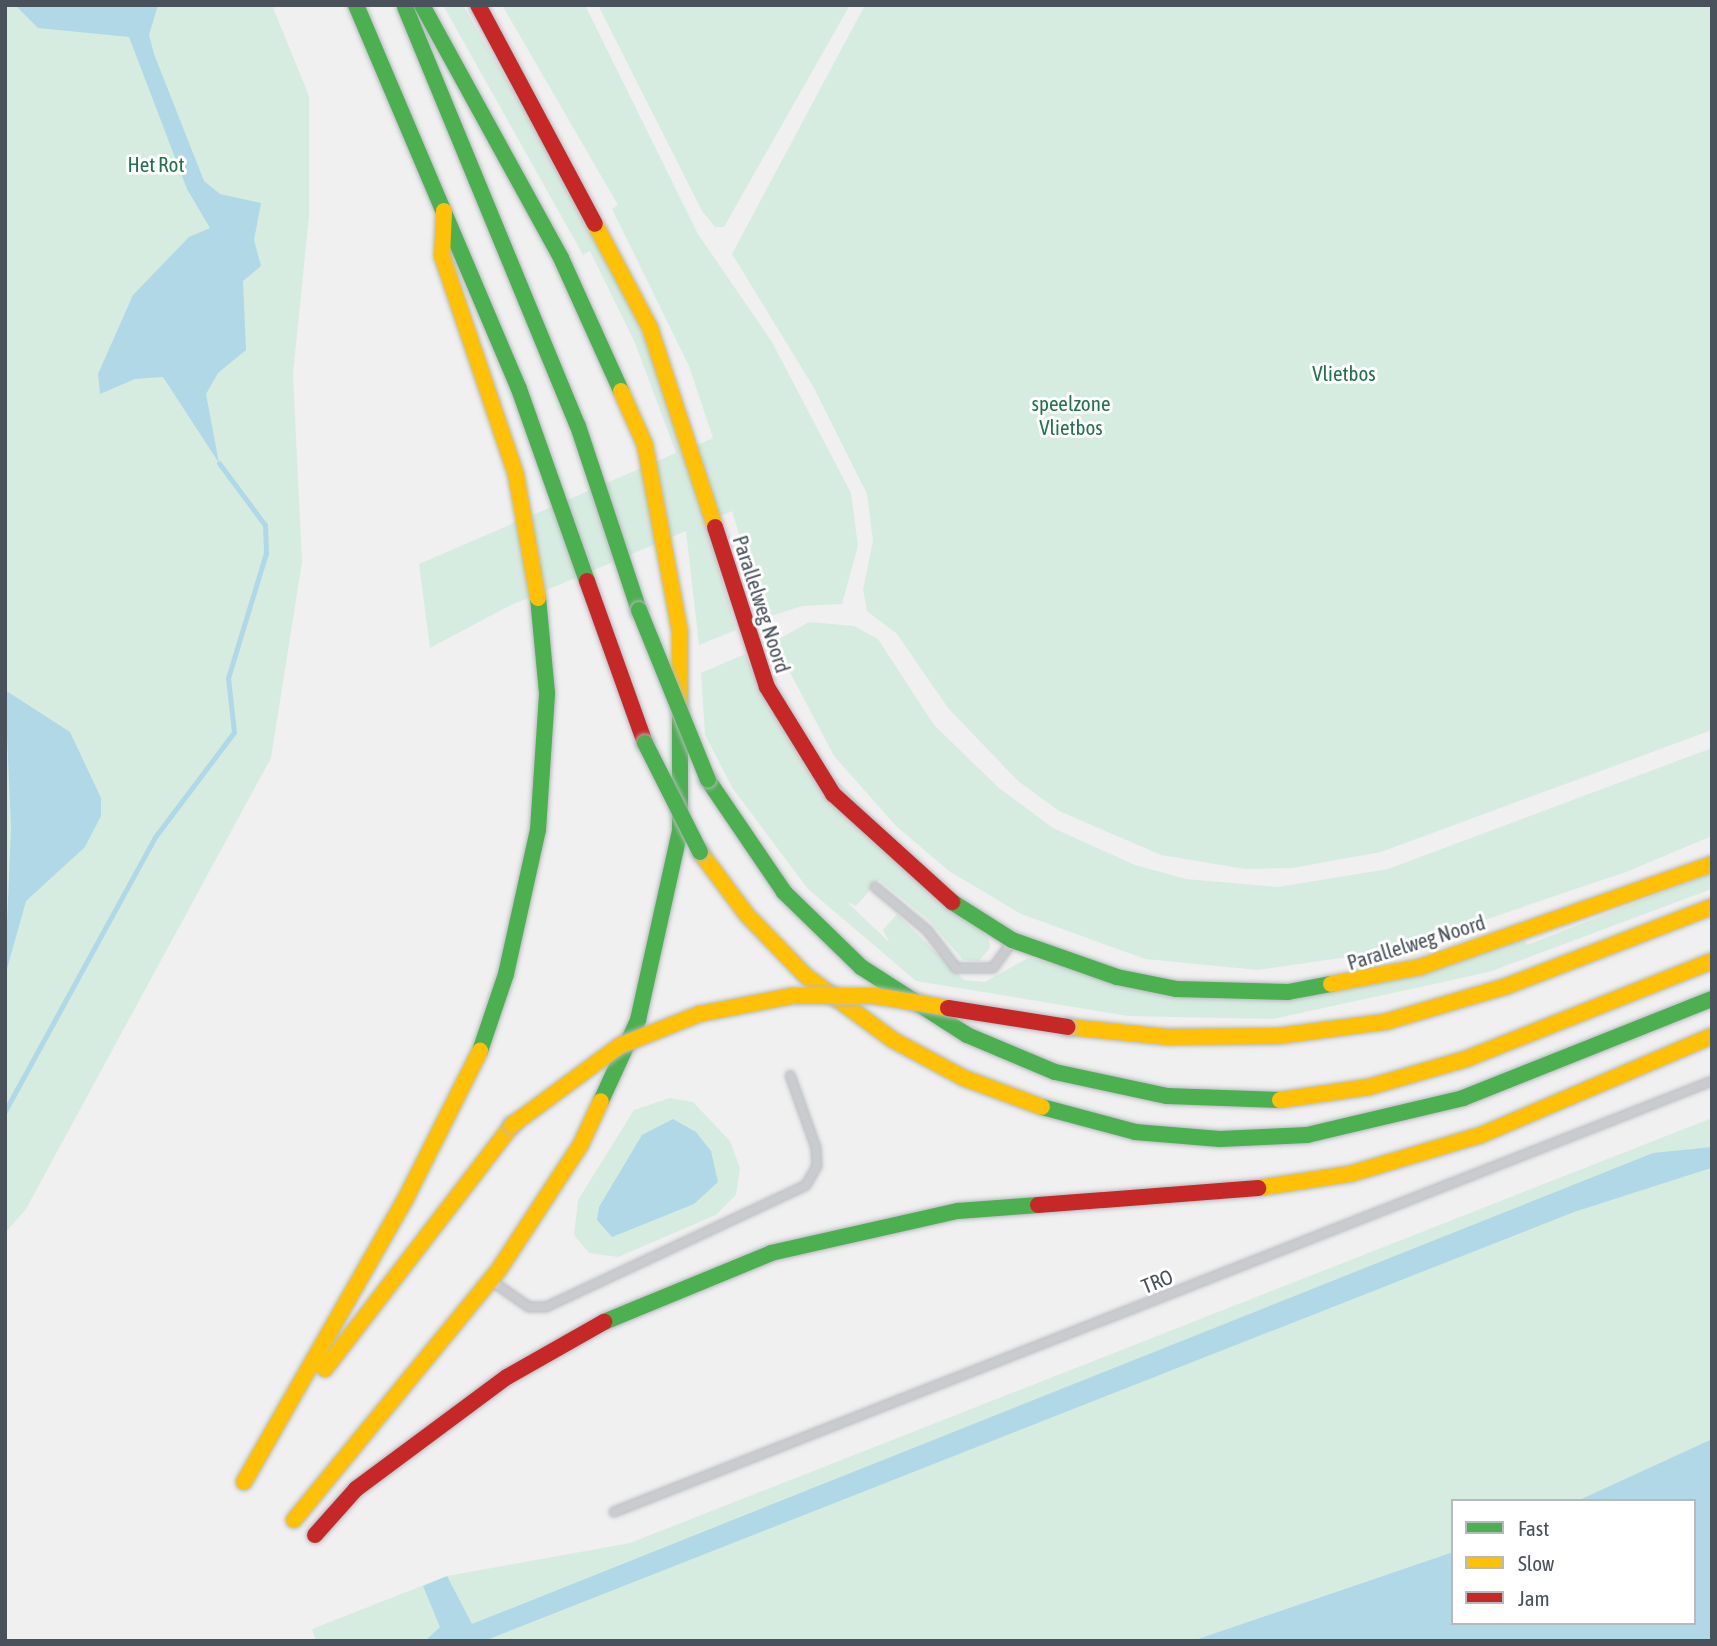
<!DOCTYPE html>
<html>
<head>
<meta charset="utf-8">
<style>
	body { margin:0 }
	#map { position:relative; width:1717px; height:1646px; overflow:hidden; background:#f0f0f0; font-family:"Asap Condensed",sans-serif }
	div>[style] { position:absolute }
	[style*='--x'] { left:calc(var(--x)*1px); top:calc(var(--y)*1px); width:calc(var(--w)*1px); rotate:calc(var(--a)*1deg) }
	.green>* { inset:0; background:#d7ece0 }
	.water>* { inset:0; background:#b0d8e6 }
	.stream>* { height:5px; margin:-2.5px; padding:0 2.5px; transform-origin:2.5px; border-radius:2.5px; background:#b0d8e6 }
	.roads { filter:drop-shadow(0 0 2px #b6babe) drop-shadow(0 0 2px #b6babe) }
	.lane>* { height:8px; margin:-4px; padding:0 4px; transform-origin:4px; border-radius:4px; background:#cacbce }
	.fast>* { height:16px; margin:-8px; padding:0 8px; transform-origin:8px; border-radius:8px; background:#4caf50 }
	.slow>* { height:16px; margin:-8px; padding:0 8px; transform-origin:8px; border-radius:8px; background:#ffc107 }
	.jam>* { height:16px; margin:-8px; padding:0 8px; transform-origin:8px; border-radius:8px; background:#c62828 }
	.bridges { filter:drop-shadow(0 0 2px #b6babe) drop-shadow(0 0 2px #b6babe) }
	.fast-bridge>* { height:16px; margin:-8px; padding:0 8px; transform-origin:8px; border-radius:8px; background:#4caf50 }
	.slow-bridge>* { height:16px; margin:-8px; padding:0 8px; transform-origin:8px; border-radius:8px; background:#ffc107 }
	.jam-bridge>* { height:16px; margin:-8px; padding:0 8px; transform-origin:8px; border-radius:8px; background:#c62828 }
	span { translate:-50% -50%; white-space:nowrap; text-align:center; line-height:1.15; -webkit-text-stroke:6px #fff; paint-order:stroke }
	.park-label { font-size:21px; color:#23724e }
	.street-label { font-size:21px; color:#49515a }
	.frame { position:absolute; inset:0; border:7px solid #49515a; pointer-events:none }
	.legend { position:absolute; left:1451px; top:1499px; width:245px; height:126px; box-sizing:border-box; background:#fff; border:2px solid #b6b9bd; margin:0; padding:9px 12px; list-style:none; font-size:21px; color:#49515a }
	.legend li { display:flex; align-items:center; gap:14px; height:35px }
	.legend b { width:35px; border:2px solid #b6b9bd }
</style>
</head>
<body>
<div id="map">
	<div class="green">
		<i style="clip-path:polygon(5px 5px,272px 5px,309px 96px,309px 216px,293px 374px,302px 562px,271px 758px,26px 1209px,5px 1233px)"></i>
		<i style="clip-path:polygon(443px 5px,463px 5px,528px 117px,630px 303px,688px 449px,713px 438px,689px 366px,612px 209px,618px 205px,502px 5px,585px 5px,698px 234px,772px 342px,851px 493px,858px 546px,842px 604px,802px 606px,765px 618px,732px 511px,706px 523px,736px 630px,699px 645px,686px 531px,507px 607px,430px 648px,419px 564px,676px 453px,635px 343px,590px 251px,583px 255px)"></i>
		<i style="clip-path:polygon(598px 5px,850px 5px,724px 227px,715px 227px,702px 211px)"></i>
		<i style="clip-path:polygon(865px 5px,1712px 5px,1712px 730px,1381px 852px,1292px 868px,1245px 869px,1161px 855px,1059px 811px,1018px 781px,948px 708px,897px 634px,867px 611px,863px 589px,873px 541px,867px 494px,814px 388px,732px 254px)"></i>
		<i style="clip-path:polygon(809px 622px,854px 626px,878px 639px,934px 725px,999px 788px,1053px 828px,1135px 865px,1186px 879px,1278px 887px,1388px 869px,1712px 748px,1712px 836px,1626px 872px,1396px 950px,1258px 970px,1145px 959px,1021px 914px,949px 871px,896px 826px,834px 756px,774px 642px)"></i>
		<i style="clip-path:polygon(745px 654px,768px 708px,989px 939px,990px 948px,979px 961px,963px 960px,929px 920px,879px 880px,856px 906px,847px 902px,889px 942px,883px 930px,897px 914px,964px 980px,985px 982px,1028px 958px,1220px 1000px,1524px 939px,1527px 945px,1712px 873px,1712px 889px,1489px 972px,1273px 1019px,1128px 1016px,916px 981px,808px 889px,733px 789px,705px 735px,701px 673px)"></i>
		<i style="clip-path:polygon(670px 1098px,693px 1102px,730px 1141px,740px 1168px,736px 1195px,716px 1215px,618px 1257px,589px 1253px,574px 1235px,578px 1200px,634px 1110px)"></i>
		<i style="clip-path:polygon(1712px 1118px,1712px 1439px,1577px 1501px,1453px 1501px,1453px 1552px,1192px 1641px,316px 1641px,312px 1629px,447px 1576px,630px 1543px)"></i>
	</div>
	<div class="water">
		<i style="clip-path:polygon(15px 5px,158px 5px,149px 35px,154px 54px,204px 181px,220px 194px,261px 203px,254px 240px,261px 266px,243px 281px,246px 350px,218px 373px,206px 394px,219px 463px,163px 377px,135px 379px,100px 394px,98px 374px,133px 295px,189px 237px,210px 228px,187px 189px,129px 37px,38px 28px)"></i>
		<i style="clip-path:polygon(5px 690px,70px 732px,101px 798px,101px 816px,85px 847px,26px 901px,5px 976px,11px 826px)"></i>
		<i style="clip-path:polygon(673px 1119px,696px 1132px,711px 1151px,718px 1182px,694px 1204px,612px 1237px,597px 1220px,599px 1207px,642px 1135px)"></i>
		<i style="clip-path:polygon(1712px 1147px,1711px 1168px,1574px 1212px,484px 1641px,425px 1641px,440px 1627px,423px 1586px,447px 1576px,472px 1624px,1653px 1153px)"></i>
		<i style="clip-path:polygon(1712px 1439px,1712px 1641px,1192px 1641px,1453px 1552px,1453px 1623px,1694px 1623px,1694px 1501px,1577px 1501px)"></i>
	</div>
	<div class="stream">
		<i style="--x:5;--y:1111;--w:312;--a:-61.3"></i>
		<i style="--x:155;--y:837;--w:131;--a:-53"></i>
		<i style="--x:234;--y:732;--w:54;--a:-96.3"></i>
		<i style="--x:228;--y:678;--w:131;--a:-73.1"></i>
		<i style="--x:266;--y:553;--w:28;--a:-92"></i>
		<i style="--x:265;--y:525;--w:77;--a:-126.6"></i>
	</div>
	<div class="roads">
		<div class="lane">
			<i style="--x:875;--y:887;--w:67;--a:39.6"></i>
			<i style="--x:927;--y:930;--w:48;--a:52.7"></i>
			<i style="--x:956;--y:968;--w:37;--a:0"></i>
			<i style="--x:993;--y:968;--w:27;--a:-54"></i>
			<i style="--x:493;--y:1282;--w:44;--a:34.8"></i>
			<i style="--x:529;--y:1307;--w:17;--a:0"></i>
			<i style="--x:546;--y:1307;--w:287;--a:-25.1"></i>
			<i style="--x:806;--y:1185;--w:22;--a:-60"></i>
			<i style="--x:817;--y:1166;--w:18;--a:-93"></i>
			<i style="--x:816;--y:1148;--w:77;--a:-109.6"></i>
			<i style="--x:614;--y:1512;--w:1180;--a:-21.43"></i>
		</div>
		<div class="fast">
			<i style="--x:356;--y:5;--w:417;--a:67"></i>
			<i style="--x:519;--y:389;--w:204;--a:70.5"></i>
			<i style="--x:422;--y:5;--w:289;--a:61.2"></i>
			<i style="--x:561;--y:258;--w:146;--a:65.7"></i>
			<i style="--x:405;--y:7;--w:453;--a:67.6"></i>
			<i style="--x:578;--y:426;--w:194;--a:71.7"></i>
			<i style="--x:708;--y:780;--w:135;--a:55.8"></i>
			<i style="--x:784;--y:892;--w:107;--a:44.2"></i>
			<i style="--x:861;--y:967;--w:126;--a:32.7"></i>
			<i style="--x:967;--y:1035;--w:95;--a:22.8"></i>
			<i style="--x:1055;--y:1072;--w:115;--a:12.1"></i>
			<i style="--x:1167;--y:1096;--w:113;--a:2"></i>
			<i style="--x:952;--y:902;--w:71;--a:32.3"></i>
			<i style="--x:1012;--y:940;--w:111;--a:19.4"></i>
			<i style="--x:1117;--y:977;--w:60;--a:11.5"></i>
			<i style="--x:1176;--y:989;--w:112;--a:1.5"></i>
			<i style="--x:1288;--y:992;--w:44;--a:-10.5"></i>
			<i style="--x:480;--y:1051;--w:81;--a:-71.3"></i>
			<i style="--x:506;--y:974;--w:148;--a:-77.5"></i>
			<i style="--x:538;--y:830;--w:137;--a:-86.2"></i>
			<i style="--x:547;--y:693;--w:95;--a:-95.4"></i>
			<i style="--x:601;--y:1101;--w:89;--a:-65.4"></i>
			<i style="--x:638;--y:1020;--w:195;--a:-77.5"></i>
			<i style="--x:680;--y:830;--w:117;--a:-90"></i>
			<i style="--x:1042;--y:1107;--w:96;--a:15"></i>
			<i style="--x:1135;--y:1132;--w:85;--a:4.7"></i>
			<i style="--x:1220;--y:1139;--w:87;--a:-2.6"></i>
			<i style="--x:1307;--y:1135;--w:160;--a:-13.3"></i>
			<i style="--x:1463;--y:1098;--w:268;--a:-21.7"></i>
			<i style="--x:604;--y:1322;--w:181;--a:-22.4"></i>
			<i style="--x:771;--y:1253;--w:192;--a:-12.7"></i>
			<i style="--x:958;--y:1211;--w:80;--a:-4.3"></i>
		</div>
		<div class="slow">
			<i style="--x:444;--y:211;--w:45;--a:92.5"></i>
			<i style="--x:442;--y:256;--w:231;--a:71.3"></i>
			<i style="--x:516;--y:475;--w:125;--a:79.9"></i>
			<i style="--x:595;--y:224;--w:118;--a:62.1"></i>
			<i style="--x:650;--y:328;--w:209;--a:71.9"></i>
			<i style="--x:621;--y:391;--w:59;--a:66"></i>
			<i style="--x:645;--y:445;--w:190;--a:79.4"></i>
			<i style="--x:680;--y:632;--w:81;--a:90"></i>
			<i style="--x:700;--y:852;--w:79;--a:53.3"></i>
			<i style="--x:747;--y:915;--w:85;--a:46"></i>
			<i style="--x:806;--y:976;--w:108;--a:36.3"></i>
			<i style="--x:893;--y:1040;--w:81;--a:28.2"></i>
			<i style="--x:964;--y:1078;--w:83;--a:20.4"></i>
			<i style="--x:1331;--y:984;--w:91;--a:-10.8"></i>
			<i style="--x:1420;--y:967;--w:310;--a:-19.4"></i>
			<i style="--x:1068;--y:1027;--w:100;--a:5.7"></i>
			<i style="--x:1168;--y:1037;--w:110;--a:-0.5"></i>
			<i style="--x:1278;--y:1036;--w:108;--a:-7.5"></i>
			<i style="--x:1385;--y:1022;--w:127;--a:-16.4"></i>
			<i style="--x:1507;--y:986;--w:220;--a:-21.1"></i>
			<i style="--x:1280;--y:1100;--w:90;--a:-8.3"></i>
			<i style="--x:1369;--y:1087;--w:101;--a:-16.1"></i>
			<i style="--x:1466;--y:1059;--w:265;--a:-21.7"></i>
			<i style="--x:1258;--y:1188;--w:93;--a:-8.7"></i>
			<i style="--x:1350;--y:1174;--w:137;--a:-16.6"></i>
			<i style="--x:1481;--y:1135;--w:251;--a:-23.2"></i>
			<i style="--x:325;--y:1369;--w:307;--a:-52.5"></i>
			<i style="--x:244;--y:1482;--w:327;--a:-60.3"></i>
			<i style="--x:406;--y:1198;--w:165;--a:-63.3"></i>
			<i style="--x:294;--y:1520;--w:322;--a:-50.7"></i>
			<i style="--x:498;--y:1271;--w:152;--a:-56.8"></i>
			<i style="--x:581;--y:1144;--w:47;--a:-65.1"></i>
		</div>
		<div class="jam">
			<i style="--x:478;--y:5;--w:248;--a:61.9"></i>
			<i style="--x:715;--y:527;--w:168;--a:72"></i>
			<i style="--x:767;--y:687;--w:126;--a:58.3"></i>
			<i style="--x:833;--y:794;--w:161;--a:42.2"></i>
			<i style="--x:587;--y:581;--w:172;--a:70.3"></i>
			<i style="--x:1038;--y:1205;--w:221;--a:-4.4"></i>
			<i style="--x:315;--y:1535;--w:62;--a:-48.3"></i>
			<i style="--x:356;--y:1489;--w:188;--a:-36.6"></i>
			<i style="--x:507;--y:1377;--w:112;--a:-29.6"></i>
		</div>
	</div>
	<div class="bridges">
		<div class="fast-bridge">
			<i style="--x:639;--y:610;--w:183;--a:67.9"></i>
			<i style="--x:645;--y:743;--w:122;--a:63.2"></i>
		</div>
		<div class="slow-bridge">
			<i style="--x:512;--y:1125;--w:133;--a:-36.4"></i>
			<i style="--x:619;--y:1046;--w:86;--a:-21.8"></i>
			<i style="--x:699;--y:1014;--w:95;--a:-11"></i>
			<i style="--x:792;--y:996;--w:83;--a:0"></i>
			<i style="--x:875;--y:996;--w:74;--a:9.3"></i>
		</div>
		<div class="jam-bridge">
			<i style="--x:948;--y:1008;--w:121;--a:9"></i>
		</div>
	</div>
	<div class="park-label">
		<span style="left:156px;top:164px">Het Rot</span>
		<span style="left:1344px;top:373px">Vlietbos</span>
		<span style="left:1071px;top:415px">speelzone<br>Vlietbos</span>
	</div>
	<div class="street-label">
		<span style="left:762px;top:604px;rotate:72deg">Parallelweg Noord</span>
		<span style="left:1416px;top:942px;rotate:-17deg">Parallelweg Noord</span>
		<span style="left:1157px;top:1281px;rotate:-22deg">TRO</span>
	</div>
	<div class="frame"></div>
	<ul class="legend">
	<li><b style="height:9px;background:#4caf50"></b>Fast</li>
	<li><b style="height:9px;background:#ffc107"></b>Slow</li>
	<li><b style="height:9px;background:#c62828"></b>Jam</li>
	</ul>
</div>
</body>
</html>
